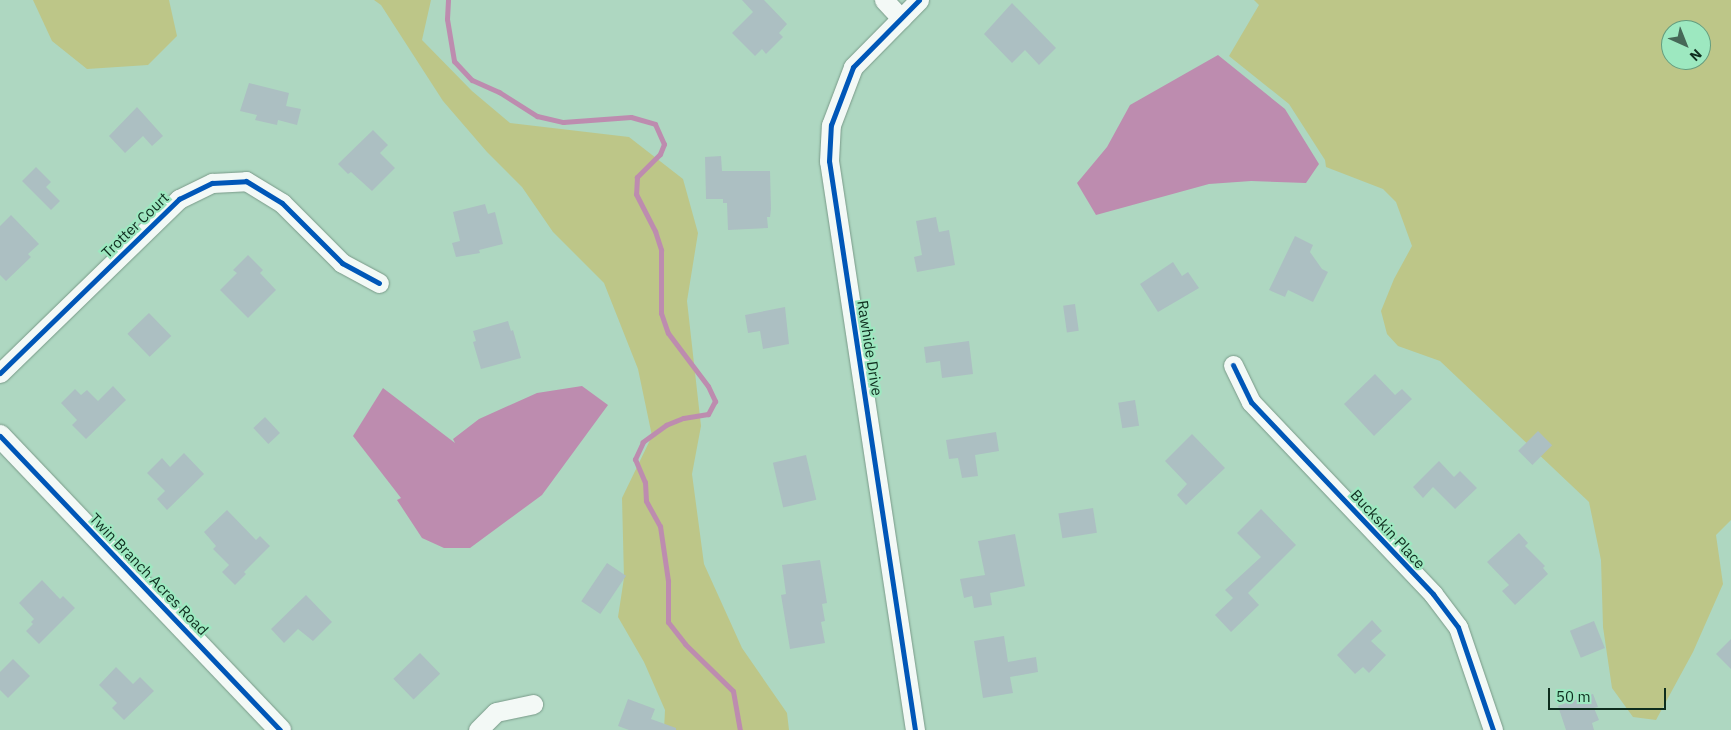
<!DOCTYPE html>
<html>
<head>
<meta charset="utf-8">
<style>
	body { margin:0 }
	#map { position:relative; width:1731px; height:730px; overflow:hidden; background:#aed7c1; font-family:"IBM Plex Sans",sans-serif }
	div>[style] { position:absolute }
	[style*='--x'] { left:calc(var(--x)*1px); top:calc(var(--y)*1px); width:calc(var(--w)*1px); rotate:calc(var(--a)*1deg) }
	.green>* { inset:0; background:#bdc688 }
	.water>* { inset:0; background:#bd8caf }
	.stream>* { height:5px; margin:-2.5px; padding:0 2.5px; transform-origin:2.5px; border-radius:2.5px; background:#bd8caf }
	.building>* { inset:0; background:#acbfc2; transform-origin:0 0 }
	.roads { filter:drop-shadow(0 0 1px #799a89) drop-shadow(0 0 1px #799a89) }
	.minor>* { height:19px; margin:-9.5px; padding:0 9.5px; transform-origin:9.5px; border-radius:9.5px; background:#f3f9f6 }
	.tertiary>* { height:22px; margin:-11px; padding:0 11px; transform-origin:11px; border-radius:11px; background:#f3f9f6 }
	.cycleway>* { height:5px; margin:-2.5px; padding:0 2.5px; transform-origin:2.5px; border-radius:2.5px; background:#0057b8 }
	span { translate:-50% -50%; white-space:nowrap; text-align:center; line-height:1.15; -webkit-text-stroke:4.5px #9de8c0; paint-order:stroke }
	.street-label { font-size:15px; color:#0e2d1e }
	.north { position:absolute; left:1661px; top:20px; width:50px; height:50px; box-sizing:border-box; background:#9de8c0; border:1px solid #649d7f; border-radius:50%; rotate:136deg; font-size:14px; font-weight:700; line-height:20px; text-align:center; color:#0e2d1e }
	.north::after { content:''; display:block; margin:auto; width:18px; height:22px; background:#466857; clip-path:polygon(50% 0,100% 100%,50% 72%,0 100%) }
	.scale { position:absolute; left:1548px; top:688px; width:118px; height:22px; box-sizing:border-box; border:2px solid #0e2d1e; border-top:0; padding-left:6px; font-size:15px; line-height:18px; white-space:nowrap; color:#0e2d1e; -webkit-text-stroke:4px #9de8c0; paint-order:stroke }
</style>
</head>
<body>
<div id="map">
	<div class="green">
		<i style="clip-path:polygon(33px 0,169px 0,177px 36px,148px 65px,87px 69px,52px 41px)"></i>
		<i style="clip-path:polygon(374px 0,431px 0,422px 40px,472px 91px,510px 123px,629px 137px,683px 179px,698px 233px,687px 301px,701px 426px,692px 474px,704px 564px,742px 648px,787px 713px,789px 730px,664px 730px,665px 710px,644px 662px,618px 617px,624px 578px,622px 498px,652px 436px,638px 369px,604px 283px,553px 232px,522px 187px,487px 152px,443px 101px,381px 5px)"></i>
		<i style="clip-path:polygon(evenodd,1254px 0,1731px 0,1731px 520px,1716px 535px,1723px 584px,1693px 652px,1656px 720px,1633px 717px,1612px 688px,1603px 627px,1601px 560px,1589px 502px,1440px 361px,1398px 346px,1387px 334px,1381px 311px,1394px 279px,1412px 246px,1396px 202px,1383px 189px,1326px 167px,1325px 160px,1289px 104px,1229px 56px,1259px 5px,1254px 0,1671px 30px,1701px 30px,1701px 60px,1671px 60px,1671px 30px)"></i>
	</div>
	<div class="water">
		<i style="clip-path:polygon(1218px 55px,1285px 109px,1319px 164px,1306px 183px,1251px 181px,1209px 184px,1096px 215px,1077px 183px,1107px 147px,1130px 105px)"></i>
		<i style="clip-path:polygon(582px 386px,608px 405px,542px 495px,470px 548px,444px 548px,422px 538px,397px 500px,401px 498px,353px 436px,383px 388px,455px 443px,453px 439px,479px 419px,537px 393px)"></i>
	</div>
	<div class="stream">
		<i style="--x:448;--y:0;--w:19;--a:93"></i>
		<i style="--x:447;--y:19;--w:43;--a:80.5"></i>
		<i style="--x:454;--y:61;--w:26;--a:47"></i>
		<i style="--x:472;--y:80;--w:30;--a:24"></i>
		<i style="--x:499;--y:92;--w:45;--a:32.3"></i>
		<i style="--x:537;--y:116;--w:27;--a:13"></i>
		<i style="--x:563;--y:122;--w:68;--a:-4.2"></i>
		<i style="--x:631;--y:117;--w:25;--a:16"></i>
		<i style="--x:655;--y:124;--w:22;--a:66"></i>
		<i style="--x:664;--y:144;--w:11;--a:112"></i>
		<i style="--x:660;--y:154;--w:33;--a:135"></i>
		<i style="--x:637;--y:177;--w:17;--a:93"></i>
		<i style="--x:636;--y:194;--w:42;--a:62.8"></i>
		<i style="--x:655;--y:231;--w:20;--a:72"></i>
		<i style="--x:661;--y:250;--w:63;--a:90"></i>
		<i style="--x:661;--y:313;--w:21;--a:71"></i>
		<i style="--x:668;--y:333;--w:66;--a:53"></i>
		<i style="--x:708;--y:386;--w:17;--a:65"></i>
		<i style="--x:715;--y:401;--w:15;--a:118"></i>
		<i style="--x:708;--y:414;--w:25;--a:171"></i>
		<i style="--x:683;--y:418;--w:18;--a:158"></i>
		<i style="--x:666;--y:425;--w:29;--a:144"></i>
		<i style="--x:643;--y:442;--w:19;--a:115"></i>
		<i style="--x:635;--y:459;--w:25;--a:67"></i>
		<i style="--x:645;--y:482;--w:19;--a:87"></i>
		<i style="--x:646;--y:501;--w:29;--a:61"></i>
		<i style="--x:660;--y:526;--w:56;--a:81.7"></i>
		<i style="--x:668;--y:581;--w:41;--a:90"></i>
		<i style="--x:668;--y:622;--w:28;--a:52"></i>
		<i style="--x:685;--y:644;--w:67;--a:44.4"></i>
		<i style="--x:733;--y:691;--w:40;--a:80"></i>
	</div>
	<div class="building">
		<i style="clip-path:polygon(742px 0,764px 0,787px 24px,779px 33px,783px 37px,766px 54px,762px 49px,755px 56px,732px 33px,753px 12px)"></i>
		<i style="clip-path:polygon(1012px 3px,1056px 48px,1039px 65px,1025px 50px,1012px 63px,984px 34px)"></i>
		<i style="clip-path:polygon(249px 83px,289px 93px,286px 106px,301px 109px,297px 125px,278px 120px,277px 125px,255px 120px,257px 115px,240px 111px)"></i>
		<i style="clip-path:polygon(137px 107px,163px 136px,152px 146px,143px 136px,125px 153px,109px 136px)"></i>
		<i style="clip-path:polygon(373px 130px,388px 145px,380px 153px,395px 168px,372px 191px,351px 172px,348px 174px,338px 164px)"></i>
		<i style="clip-path:polygon(721px 156px,722px 171px,770px 171px,771px 209px,770px 217px,767px 217px,768px 228px,728px 230px,727px 203px,723px 203px,723px 199px,706px 199px,705px 157px)"></i>
		<i style="clip-path:polygon(36px 167px,51px 182px,46px 187px,60px 201px,51px 210px,22px 181px)"></i>
		<i style="clip-path:polygon(485px 204px,488px 214px,495px 212px,503px 244px,479px 250px,480px 253px,456px 257px,452px 243px,460px 241px,453px 212px)"></i>
		<i style="clip-path:polygon(11px 215px,39px 244px,28px 254px,31px 257px,6px 281px,0 275px,0 226px)"></i>
		<i style="clip-path:polygon(936px 217px,939px 232px,949px 230px,955px 265px,917px 272px,914px 257px,922px 255px,916px 221px)"></i>
		<i style="clip-path:polygon(1295px 236px,1313px 245px,1310px 252px,1322px 269px,1328px 272px,1313px 302px,1288px 290px,1285px 297px,1269px 290px)"></i>
		<i style="clip-path:polygon(248px 255px,263px 270px,260px 273px,276px 290px,248px 318px,220px 290px,237px 273px,233px 270px)"></i>
		<i style="clip-path:polygon(1173px 262px,1182px 276px,1188px 272px,1199px 288px,1158px 312px,1140px 284px)"></i>
		<i style="left:1075px;top:304px;width:27px;height:12px;rotate:82deg"></i>
		<i style="clip-path:polygon(785px 307px,789px 344px,763px 349px,760px 331px,748px 333px,745px 315px)"></i>
		<i style="left:149px;top:313px;width:32px;height:30px;rotate:46deg"></i>
		<i style="clip-path:polygon(508px 321px,511px 331px,513px 330px,521px 358px,481px 369px,473px 342px,476px 341px,473px 331px)"></i>
		<i style="clip-path:polygon(969px 341px,973px 374px,942px 378px,940px 361px,926px 363px,924px 347px)"></i>
		<i style="clip-path:polygon(1375px 374px,1395px 395px,1402px 389px,1412px 399px,1374px 436px,1344px 404px)"></i>
		<i style="clip-path:polygon(113px 386px,126px 400px,86px 439px,72px 425px,77px 420px,61px 403px,75px 389px,81px 395px,87px 390px,98px 401px)"></i>
		<i style="left:1135px;top:400px;width:26px;height:17px;rotate:81deg"></i>
		<i style="left:265px;top:417px;width:22px;height:16px;rotate:47deg"></i>
		<i style="left:1538px;top:431px;width:20px;height:28px;rotate:45deg"></i>
		<i style="clip-path:polygon(996px 432px,999px 451px,975px 455px,978px 476px,962px 478px,958px 458px,949px 459px,946px 440px)"></i>
		<i style="clip-path:polygon(1192px 434px,1225px 468px,1186px 505px,1177px 495px,1187px 484px,1165px 461px)"></i>
		<i style="clip-path:polygon(184px 453px,204px 474px,167px 510px,157px 499px,165px 491px,147px 473px,162px 458px,170px 467px)"></i>
		<i style="left:806px;top:455px;width:46px;height:34px;rotate:77deg"></i>
		<i style="clip-path:polygon(1439px 461px,1454px 477px,1460px 471px,1477px 488px,1455px 509px,1433px 487px,1423px 498px,1413px 487px)"></i>
		<i style="left:1093px;top:508px;width:25px;height:35px;rotate:81deg"></i>
		<i style="clip-path:polygon(1261px 509px,1296px 545px,1248px 593px,1259px 605px,1231px 632px,1215px 615px,1233px 598px,1225px 590px,1261px 557px,1237px 533px)"></i>
		<i style="clip-path:polygon(227px 510px,256px 540px,260px 536px,270px 546px,244px 572px,246px 574px,235px 585px,222px 572px,229px 565px,213px 549px,216px 546px,204px 532px)"></i>
		<i style="clip-path:polygon(1519px 533px,1528px 543px,1525px 546px,1545px 566px,1543px 568px,1548px 574px,1515px 605px,1502px 591px,1509px 585px,1487px 562px)"></i>
		<i style="clip-path:polygon(1015px 534px,1025px 586px,990px 593px,992px 605px,974px 608px,972px 596px,964px 598px,960px 579px,985px 575px,978px 541px)"></i>
		<i style="clip-path:polygon(820px 560px,827px 603px,822px 604px,825px 621px,821px 622px,825px 643px,790px 649px,781px 595px,786px 594px,782px 565px)"></i>
		<i style="left:607px;top:563px;width:23px;height:46px;rotate:34deg"></i>
		<i style="clip-path:polygon(42px 580px,60px 599px,63px 596px,75px 608px,39px 644px,26px 631px,33px 624px,31px 622px,34px 619px,19px 603px)"></i>
		<i style="clip-path:polygon(306px 595px,332px 622px,313px 641px,298px 629px,284px 643px,271px 629px)"></i>
		<i style="clip-path:polygon(1372px 620px,1382px 631px,1371px 641px,1386px 655px,1369px 673px,1363px 667px,1355px 674px,1337px 655px)"></i>
		<i style="left:1594px;top:621px;width:29px;height:26px;rotate:68deg"></i>
		<i style="clip-path:polygon(1004px 636px,1008px 662px,1036px 657px,1038px 672px,1010px 677px,1013px 693px,983px 698px,974px 641px)"></i>
		<i style="clip-path:polygon(1731px 639px,1731px 669px,1716px 654px)"></i>
		<i style="left:420px;top:653px;width:29px;height:37px;rotate:46deg"></i>
		<i style="clip-path:polygon(13px 659px,30px 676px,8px 698px,0 690px,0 672px)"></i>
		<i style="clip-path:polygon(116px 667px,133px 684px,140px 677px,154px 691px,124px 720px,112px 708px,117px 703px,99px 685px)"></i>
		<i style="clip-path:polygon(1593px 694px,1598px 707px,1594px 708px,1599px 720px,1592px 723px,1594px 730px,1566px 730px,1558px 706px)"></i>
		<i style="clip-path:polygon(628px 699px,655px 709px,651px 719px,676px 728px,676px 730px,629px 730px,618px 726px)"></i>
	</div>
	<div class="roads">
		<div class="minor">
			<i style="--x:884;--y:0;--w:25;--a:47"></i>
			<i style="--x:1233;--y:365;--w:41;--a:64.1"></i>
			<i style="--x:1251;--y:402;--w:265;--a:46.5"></i>
			<i style="--x:1433;--y:594;--w:41;--a:52.9"></i>
			<i style="--x:1458;--y:627;--w:109;--a:71.2"></i>
			<i style="--x:0;--y:373;--w:250;--a:-44.2"></i>
			<i style="--x:179;--y:199;--w:37;--a:-26"></i>
			<i style="--x:212;--y:183;--w:34;--a:-3"></i>
			<i style="--x:246;--y:181;--w:42;--a:31.4"></i>
			<i style="--x:282;--y:203;--w:85;--a:45"></i>
			<i style="--x:342;--y:263;--w:42;--a:28.4"></i>
			<i style="--x:478;--y:730;--w:25;--a:-45"></i>
			<i style="--x:496;--y:712;--w:38;--a:-12"></i>
			<i style="--x:915;--y:730;--w:575;--a:-98.59"></i>
			<i style="--x:829;--y:161;--w:36;--a:-87"></i>
			<i style="--x:831;--y:125;--w:62;--a:-69.2"></i>
			<i style="--x:853;--y:67;--w:94;--a:-45.4"></i>
		</div>
		<div class="tertiary">
			<i style="--x:0;--y:436;--w:406;--a:46.4"></i>
		</div>
	</div>
	<div class="cycleway">
		<i style="--x:1233;--y:365;--w:41;--a:64.1"></i>
		<i style="--x:1251;--y:402;--w:265;--a:46.5"></i>
		<i style="--x:1433;--y:594;--w:41;--a:52.9"></i>
		<i style="--x:1458;--y:627;--w:109;--a:71.2"></i>
		<i style="--x:0;--y:373;--w:250;--a:-44.2"></i>
		<i style="--x:179;--y:199;--w:37;--a:-26"></i>
		<i style="--x:212;--y:183;--w:34;--a:-3"></i>
		<i style="--x:246;--y:181;--w:42;--a:31.4"></i>
		<i style="--x:282;--y:203;--w:85;--a:45"></i>
		<i style="--x:342;--y:263;--w:42;--a:28.4"></i>
		<i style="--x:0;--y:436;--w:406;--a:46.4"></i>
		<i style="--x:915;--y:730;--w:575;--a:-98.59"></i>
		<i style="--x:829;--y:161;--w:36;--a:-87"></i>
		<i style="--x:831;--y:125;--w:62;--a:-69.2"></i>
		<i style="--x:853;--y:67;--w:94;--a:-45.4"></i>
	</div>
	<div class="street-label">
		<span style="left:135px;top:225px;rotate:-44deg">Trotter Court</span>
		<span style="left:870px;top:348px;rotate:81deg">Rawhide Drive</span>
		<span style="left:1388px;top:529px;rotate:47deg">Buckskin Place</span>
		<span style="left:149px;top:574px;rotate:46deg">Twin Branch Acres Road</span>
	</div>
	<div class="north">N</div>
	<div class="scale">50 m</div>
</div>
</body>
</html>
